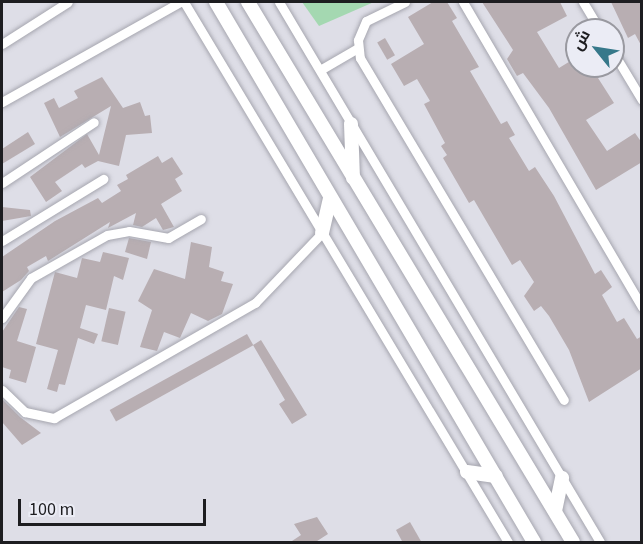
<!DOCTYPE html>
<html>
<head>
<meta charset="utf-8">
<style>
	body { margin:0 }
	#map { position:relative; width:643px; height:544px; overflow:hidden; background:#dedee7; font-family:"Source Sans 3",Cairo,sans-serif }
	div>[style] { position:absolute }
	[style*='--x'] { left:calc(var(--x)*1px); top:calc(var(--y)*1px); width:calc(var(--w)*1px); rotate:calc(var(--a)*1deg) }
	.green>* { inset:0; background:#a4d8b1 }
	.building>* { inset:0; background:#b8aeb2; transform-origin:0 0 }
	.roads { filter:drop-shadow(0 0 2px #a6a6af) drop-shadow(0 0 2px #a6a6af) }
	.minor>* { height:9px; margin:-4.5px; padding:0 4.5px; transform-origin:4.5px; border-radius:4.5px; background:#fff }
	.secondary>* { height:14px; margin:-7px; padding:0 7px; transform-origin:7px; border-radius:7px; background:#fff }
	span { translate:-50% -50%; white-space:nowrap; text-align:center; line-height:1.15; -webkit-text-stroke:5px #ebecf5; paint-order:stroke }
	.frame { position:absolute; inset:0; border:3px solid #1d1d20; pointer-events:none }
	.north { position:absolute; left:565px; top:18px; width:60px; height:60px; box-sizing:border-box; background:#ebecf5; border:2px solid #9999a0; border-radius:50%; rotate:300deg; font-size:16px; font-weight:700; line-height:24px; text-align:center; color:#1d1d20 }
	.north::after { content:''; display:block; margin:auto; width:21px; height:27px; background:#36788a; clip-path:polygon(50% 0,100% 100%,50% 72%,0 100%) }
	.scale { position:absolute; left:18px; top:499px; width:188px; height:27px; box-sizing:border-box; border:3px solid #1d1d20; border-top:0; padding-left:8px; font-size:18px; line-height:21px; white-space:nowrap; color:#1d1d20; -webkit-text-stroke:4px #ebecf5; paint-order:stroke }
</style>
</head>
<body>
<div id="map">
	<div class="green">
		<i style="clip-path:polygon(302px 2px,374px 2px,319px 26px)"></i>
	</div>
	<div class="building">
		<i style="clip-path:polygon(433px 2px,447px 2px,457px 18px,452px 21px,479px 67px,470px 71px,501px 124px,507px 121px,515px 135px,509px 138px,529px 171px,535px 167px,554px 196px,595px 274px,601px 270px,612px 287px,602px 295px,617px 322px,624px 318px,637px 339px,642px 336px,642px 368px,589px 402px,569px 350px,549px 316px,541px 306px,534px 311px,524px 296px,534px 282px,520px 260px,512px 265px,474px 200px,469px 203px,443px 158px,447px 155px,441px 146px,445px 143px,424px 104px,430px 101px,417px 79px,404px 86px,391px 64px,424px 44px,408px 17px)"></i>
		<i style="clip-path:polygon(482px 2px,560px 2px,567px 16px,537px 32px,559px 68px,577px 57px,577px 66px,600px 66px,604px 73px,598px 78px,614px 103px,586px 120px,607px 151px,635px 133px,642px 143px,642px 162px,596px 190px,549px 108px,523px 73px,517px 76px,507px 59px,513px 50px)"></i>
		<i style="clip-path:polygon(611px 2px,642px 2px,642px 47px,635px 34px,628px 38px)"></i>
		<i style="left:385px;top:38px;width:20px;height:9px;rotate:60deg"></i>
		<i style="clip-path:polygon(102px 77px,123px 108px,140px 102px,145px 116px,150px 115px,152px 133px,126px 135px,119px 166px,98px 161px,85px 168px,82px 164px,55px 182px,62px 191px,46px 202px,30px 177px,87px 134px,99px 155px,111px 106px,60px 137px,44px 103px,54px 98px,59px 108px,78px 98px,74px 91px)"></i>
		<i style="clip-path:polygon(28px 132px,35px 144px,2px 164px,2px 149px)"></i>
		<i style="clip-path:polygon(158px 156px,162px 163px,172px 157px,183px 174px,175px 179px,182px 191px,161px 204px,174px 227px,163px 230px,156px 218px,142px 227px,133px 225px,136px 213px,108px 228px,110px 222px,48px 261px,46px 256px,27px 267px,29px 271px,21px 280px,2px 292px,2px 257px,55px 221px,98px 198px,102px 203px,121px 191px,117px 185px,128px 179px,126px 175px)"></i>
		<i style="clip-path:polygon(2px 207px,30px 210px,31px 216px,2px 221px)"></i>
		<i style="clip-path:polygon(129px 238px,151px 242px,147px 259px,125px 252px)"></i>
		<i style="clip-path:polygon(191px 242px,212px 247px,209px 267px,224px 272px,221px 281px,233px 284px,222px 314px,208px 321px,191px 313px,180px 338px,164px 332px,157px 351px,140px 347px,152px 310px,138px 301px,154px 269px,185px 279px)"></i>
		<i style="clip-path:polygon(103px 252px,129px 258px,123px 280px,114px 276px,106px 310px,86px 305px,80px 328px,98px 334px,94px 344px,78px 338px,65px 385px,59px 384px,57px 392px,47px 389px,58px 350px,36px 344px,55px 272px,77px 278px,82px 258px,100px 262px)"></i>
		<i style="clip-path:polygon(19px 307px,27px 309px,17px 341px,36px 347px,26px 383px,9px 378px,11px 370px,2px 367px,2px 332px)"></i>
		<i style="left:109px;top:308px;width:17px;height:34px;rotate:13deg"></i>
		<i style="left:247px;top:334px;width:13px;height:157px;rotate:61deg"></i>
		<i style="clip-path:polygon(261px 340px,307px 415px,292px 424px,279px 404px,285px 400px,253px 345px)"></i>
		<i style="clip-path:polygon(2px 399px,20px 417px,41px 433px,22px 445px,2px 422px)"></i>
		<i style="clip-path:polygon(317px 517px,328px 534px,314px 543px,289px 543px,301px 535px,294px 524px)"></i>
		<i style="clip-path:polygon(410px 522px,422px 543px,403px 543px,396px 530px)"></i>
	</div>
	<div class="roads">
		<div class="minor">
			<i style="--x:184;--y:2;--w:630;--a:59.04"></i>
			<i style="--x:279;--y:2;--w:628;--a:59.27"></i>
			<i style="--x:405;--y:2;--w:43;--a:154"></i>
			<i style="--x:366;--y:21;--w:21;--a:113"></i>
			<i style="--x:358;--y:40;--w:18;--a:84"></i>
			<i style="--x:360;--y:58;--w:398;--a:59.2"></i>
			<i style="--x:463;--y:2;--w:354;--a:59.6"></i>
			<i style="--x:583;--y:2;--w:33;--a:59"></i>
			<i style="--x:2;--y:44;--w:78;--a:-32.5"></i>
			<i style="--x:613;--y:52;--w:56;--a:58.9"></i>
			<i style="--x:320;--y:70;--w:44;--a:-30.1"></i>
			<i style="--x:2;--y:102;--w:204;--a:-29.3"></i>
			<i style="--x:2;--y:183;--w:110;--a:-33.5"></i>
			<i style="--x:2;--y:241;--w:119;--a:-31.5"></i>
			<i style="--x:2;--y:318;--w:49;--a:-54.1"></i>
			<i style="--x:31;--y:278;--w:87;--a:-29.5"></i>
			<i style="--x:107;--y:235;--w:22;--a:-10"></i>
			<i style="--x:129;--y:231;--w:40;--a:10"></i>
			<i style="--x:168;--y:238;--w:38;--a:-30"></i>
			<i style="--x:2;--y:390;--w:32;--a:44"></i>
			<i style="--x:25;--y:412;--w:30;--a:12"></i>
			<i style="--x:54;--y:418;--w:232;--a:-29.8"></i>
			<i style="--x:255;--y:303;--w:97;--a:-46.3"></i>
		</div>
		<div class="secondary">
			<i style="--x:216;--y:2;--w:627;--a:59.51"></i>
			<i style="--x:248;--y:2;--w:630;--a:58.96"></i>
			<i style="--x:351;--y:124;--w:54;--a:87.9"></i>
			<i style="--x:322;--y:233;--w:36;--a:-77"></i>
			<i style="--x:467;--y:472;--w:29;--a:8"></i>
			<i style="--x:555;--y:511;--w:34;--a:-78"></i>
		</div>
	</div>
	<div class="frame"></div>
	<div class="north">ش</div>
	<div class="scale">100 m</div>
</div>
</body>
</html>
